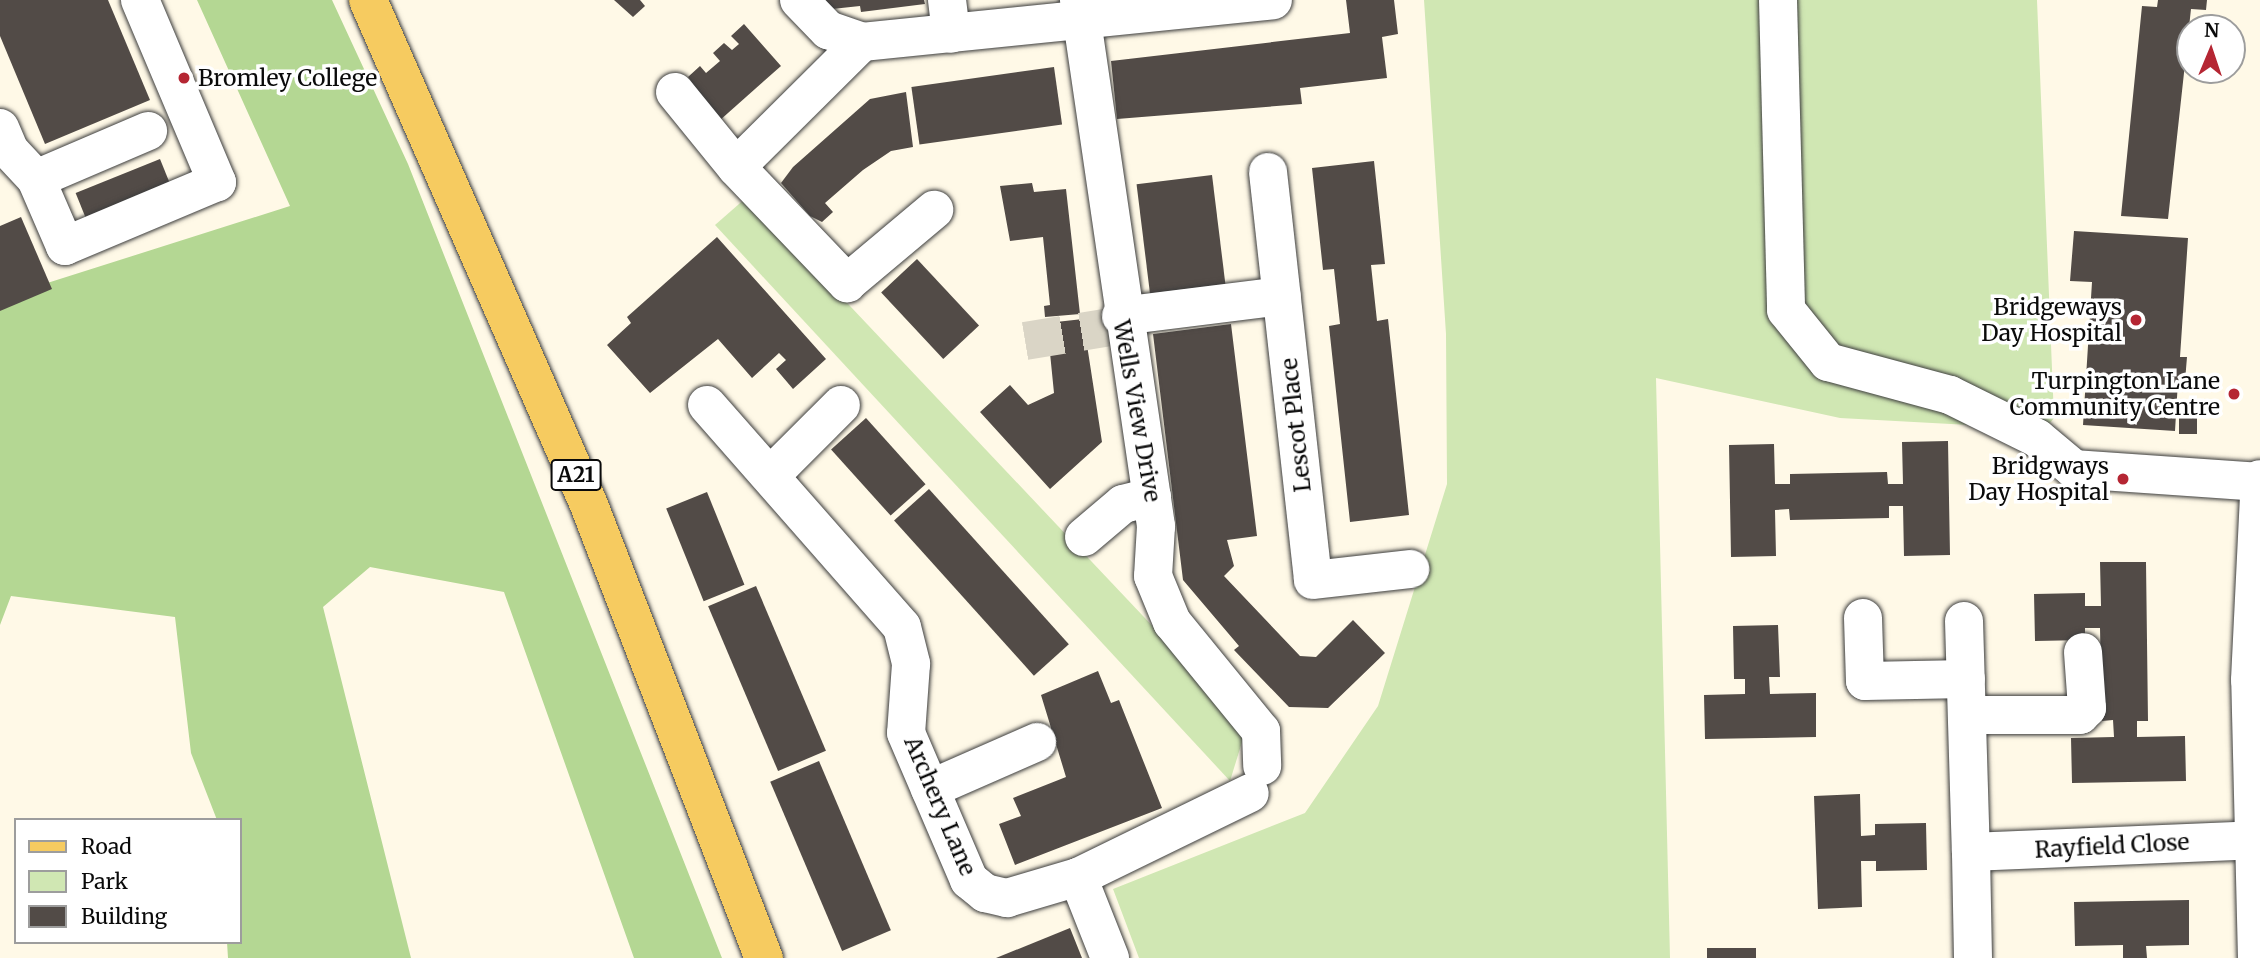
<!DOCTYPE html>
<html>
<head>
<meta charset="utf-8">
<style>
	body { margin:0 }
	#map { position:relative; width:2260px; height:958px; overflow:hidden; background:#fff9e7; font-family:Merriweather,serif }
	div>[style] { position:absolute }
	[style*='--x'] { left:calc(var(--x)*1px); top:calc(var(--y)*1px); width:calc(var(--w)*1px); rotate:calc(var(--a)*1deg) }
	.green>* { inset:0; background:#d0e7b3 }
	.forest>* { inset:0; background:#b4d793 }
	.building>* { inset:0; background:#524b47; transform-origin:0 0 }
	.minor-tunnel>* { height:38px; margin-top:-19px; transform-origin:0; background:repeating-linear-gradient(90deg,#dad5c6 0 38px,transparent 0 57px) }
	.roads { filter:drop-shadow(0 0 2px #3d3d3d) drop-shadow(0 0 2px #3d3d3d) }
	.minor>* { height:38px; margin:-19px; padding:0 19px; transform-origin:19px; border-radius:19px; background:#fff }
	.major>* { height:38px; margin:-19px; padding:0 19px; transform-origin:19px; border-radius:19px; background:#f6cb60 }
	.dots>* { width:19px; height:19px; translate:-50% -50%; box-sizing:border-box; border:4px solid #fff; border-radius:50% }
	span { translate:-50% -50%; white-space:nowrap; text-align:center; line-height:1.15; -webkit-text-stroke:7px #fff; paint-order:stroke }
	.shield-label span { padding:2px 5px; background:#fff; border:2px solid; border-radius:5px; -webkit-text-stroke-width:0 }
	.shield-label { font-size:21px; color:#0a0a0a; font-weight:700 }
	.poi-label { font-size:23px; color:#0a0a0a }
	.left { translate:0 -50%; text-align:left }
	.right { translate:-100% -50%; text-align:right }
	.street-label { font-size:23px; color:#0a0a0a }
	.legend { position:absolute; left:14px; top:818px; width:228px; height:126px; box-sizing:border-box; background:#fff; border:2px solid #9d9d9d; margin:0; padding:9px 12px; list-style:none; font-size:21px; color:#0a0a0a }
	.legend li { display:flex; align-items:center; gap:14px; height:35px }
	.legend b { width:35px; border:2px solid #9d9d9d }
	.north { position:absolute; left:2176px; top:14px; width:70px; height:70px; box-sizing:border-box; background:#fff; border:2px solid #9d9d9d; border-radius:50%; rotate:2deg; font-size:19px; font-weight:700; line-height:28px; text-align:center; color:#0a0a0a }
	.north::after { content:''; display:block; margin:auto; width:24px; height:32px; background:#b52633; clip-path:polygon(50% 0,100% 100%,50% 72%,0 100%) }
</style>
</head>
<body>
<div id="map">
	<div class="green">
		<i style="clip-path:polygon(1424px 0,2037px 0,2054px 418px,2045px 429px,1840px 418px,1656px 378px,1670px 958px,1139px 958px,1113px 889px,1305px 813px,1378px 706px,1447px 484px,1446px 334px)"></i>
		<i style="clip-path:polygon(747px 197px,1247px 726px,1230px 781px,715px 225px)"></i>
	</div>
	<div class="forest">
		<i style="clip-path:polygon(197px 0,332px 0,408px 164px,722px 958px,634px 958px,504px 592px,370px 567px,323px 607px,411px 958px,228px 958px,227px 942px,240px 942px,240px 820px,217px 820px,191px 753px,175px 617px,11px 596px,0 625px,0 298px,290px 206px)"></i>
	</div>
	<div class="building">
		<i style="clip-path:polygon(0 0,108px 0,150px 100px,45px 144px,0 36px)"></i>
		<i style="clip-path:polygon(614px 0,640px 0,645px 6px,633px 17px)"></i>
		<i style="clip-path:polygon(819px 0,924px 0,925px 4px,861px 12px,860px 6px,832px 9px)"></i>
		<i style="clip-path:polygon(1346px 0,1394px 0,1398px 34px,1382px 37px,1387px 78px,1300px 88px,1302px 104px,1117px 119px,1111px 61px,1350px 33px)"></i>
		<i style="clip-path:polygon(2158px 0,2207px 0,2206px 10px,2191px 9px,2168px 219px,2121px 216px,2142px 6px,2157px 7px)"></i>
		<i style="clip-path:polygon(744px 24px,781px 66px,719px 121px,688px 77px,700px 66px,706px 73px,720px 61px,713px 53px,724px 43px,732px 50px,739px 44px,731px 36px)"></i>
		<i style="left:1054px;top:67px;width:58px;height:144px;rotate:82deg"></i>
		<i style="clip-path:polygon(906px 92px,913px 147px,891px 151px,863px 170px,825px 203px,833px 212px,822px 222px,810px 216px,781px 183px,793px 167px,870px 99px)"></i>
		<i style="left:160px;top:159px;width:31px;height:91px;rotate:68deg"></i>
		<i style="clip-path:polygon(1374px 161px,1385px 264px,1371px 265px,1377px 321px,1388px 319px,1409px 515px,1350px 522px,1329px 326px,1340px 324px,1334px 269px,1323px 270px,1312px 168px)"></i>
		<i style="left:1212px;top:175px;width:110px;height:76px;rotate:83deg"></i>
		<i style="clip-path:polygon(1032px 183px,1034px 192px,1066px 189px,1080px 314px,1045px 317px,1044px 306px,1050px 305px,1043px 237px,1010px 241px,1000px 186px)"></i>
		<i style="clip-path:polygon(21px 217px,52px 289px,0 311px,0 226px)"></i>
		<i style="clip-path:polygon(2074px 231px,2188px 238px,2180px 357px,2187px 357px,2185px 381px,2178px 381px,2175px 431px,2083px 425px,2092px 282px,2070px 281px)"></i>
		<i style="clip-path:polygon(717px 237px,826px 359px,793px 389px,776px 369px,786px 360px,779px 353px,752px 378px,718px 339px,650px 393px,607px 345px,631px 323px,627px 317px)"></i>
		<i style="left:917px;top:259px;width:91px;height:49px;rotate:47deg"></i>
		<i style="clip-path:polygon(1083px 319px,1102px 442px,1050px 489px,980px 412px,1010px 385px,1028px 405px,1054px 393px,1047px 323px)"></i>
		<i style="clip-path:polygon(1231px 324px,1257px 536px,1227px 540px,1234px 566px,1224px 576px,1300px 656px,1316px 657px,1353px 620px,1385px 653px,1328px 708px,1289px 707px,1234px 650px,1239px 646px,1183px 580px,1153px 334px)"></i>
		<i style="left:866px;top:418px;width:89px;height:47px;rotate:48deg"></i>
		<i style="left:2179px;top:418px;width:18px;height:16px"></i>
		<i style="clip-path:polygon(1948px 441px,1950px 555px,1904px 556px,1903px 506px,1889px 506px,1889px 518px,1790px 520px,1789px 509px,1775px 510px,1776px 556px,1731px 557px,1729px 445px,1774px 444px,1775px 484px,1790px 484px,1790px 474px,1887px 472px,1888px 484px,1903px 484px,1902px 442px)"></i>
		<i style="left:929px;top:489px;width:209px;height:47px;rotate:48deg"></i>
		<i style="left:707px;top:492px;width:100px;height:44px;rotate:68deg"></i>
		<i style="clip-path:polygon(2100px 562px,2146px 562px,2148px 721px,2137px 721px,2137px 737px,2185px 736px,2186px 781px,2072px 783px,2071px 738px,2114px 737px,2113px 720px,2102px 721px,2100px 628px,2085px 628px,2085px 640px,2035px 641px,2034px 594px,2085px 593px,2085px 606px,2101px 606px)"></i>
		<i style="left:756px;top:586px;width:179px;height:52px;rotate:67deg"></i>
		<i style="clip-path:polygon(1778px 625px,1780px 677px,1769px 677px,1770px 694px,1816px 693px,1816px 737px,1705px 739px,1704px 695px,1745px 694px,1745px 679px,1734px 679px,1733px 626px)"></i>
		<i style="clip-path:polygon(1098px 671px,1111px 703px,1119px 700px,1162px 808px,1015px 865px,999px 824px,1021px 816px,1013px 798px,1066px 777px,1041px 695px)"></i>
		<i style="left:819px;top:761px;width:184px;height:53px;rotate:67deg"></i>
		<i style="clip-path:polygon(1860px 794px,1861px 836px,1875px 835px,1875px 824px,1926px 823px,1927px 870px,1876px 871px,1876px 861px,1861px 861px,1862px 907px,1818px 909px,1814px 796px)"></i>
		<i style="clip-path:polygon(2189px 900px,2189px 945px,2146px 946px,2147px 958px,2123px 958px,2123px 945px,2075px 946px,2074px 902px)"></i>
		<i style="clip-path:polygon(1070px 928px,1082px 958px,996px 958px)"></i>
		<i style="left:1756px;top:948px;width:10px;height:49px;rotate:90deg"></i>
	</div>
	<div class="minor-tunnel">
		<i style="--x:1025;--y:341;--w:99;--a:-9.3"></i>
	</div>
	<div class="roads">
		<div class="minor">
			<i style="--x:140;--y:0;--w:198;--a:67.1"></i>
			<i style="--x:217;--y:182;--w:165;--a:157.2"></i>
			<i style="--x:65;--y:246;--w:73;--a:-113.4"></i>
			<i style="--x:36;--y:179;--w:122;--a:-23.2"></i>
			<i style="--x:799;--y:0;--w:42;--a:46"></i>
			<i style="--x:828;--y:30;--w:36;--a:19"></i>
			<i style="--x:862;--y:42;--w:413;--a:-5.8"></i>
			<i style="--x:947;--y:0;--w:34;--a:83"></i>
			<i style="--x:1079;--y:0;--w:532;--a:81.67"></i>
			<i style="--x:1156;--y:526;--w:50;--a:93.4"></i>
			<i style="--x:1153;--y:576;--w:50;--a:67.6"></i>
			<i style="--x:1172;--y:622;--w:141;--a:50.8"></i>
			<i style="--x:1261;--y:731;--w:35;--a:88"></i>
			<i style="--x:1778;--y:0;--w:310;--a:88.5"></i>
			<i style="--x:1786;--y:310;--w:67;--a:51.1"></i>
			<i style="--x:1828;--y:362;--w:126;--a:15.1"></i>
			<i style="--x:1950;--y:395;--w:97;--a:26.3"></i>
			<i style="--x:2037;--y:438;--w:48;--a:40"></i>
			<i style="--x:2074;--y:469;--w:186;--a:4"></i>
			<i style="--x:862;--y:42;--w:177;--a:135.2"></i>
			<i style="--x:736;--y:167;--w:161;--a:46.3"></i>
			<i style="--x:847;--y:283;--w:114;--a:-40"></i>
			<i style="--x:675;--y:92;--w:97;--a:50.9"></i>
			<i style="--x:0;--y:128;--w:25;--a:67"></i>
			<i style="--x:10;--y:151;--w:38;--a:47"></i>
			<i style="--x:1268;--y:172;--w:410;--a:83.7"></i>
			<i style="--x:1313;--y:580;--w:98;--a:-6.5"></i>
			<i style="--x:1121;--y:316;--w:162;--a:-7.1"></i>
			<i style="--x:707;--y:405;--w:295;--a:48.7"></i>
			<i style="--x:902;--y:627;--w:38;--a:76"></i>
			<i style="--x:911;--y:664;--w:69;--a:94.1"></i>
			<i style="--x:906;--y:733;--w:160;--a:66.8"></i>
			<i style="--x:969;--y:880;--w:21;--a:39"></i>
			<i style="--x:985;--y:893;--w:23;--a:13"></i>
			<i style="--x:1007;--y:898;--w:74;--a:-16.5"></i>
			<i style="--x:1078;--y:877;--w:191;--a:-26"></i>
			<i style="--x:773;--y:473;--w:96;--a:-45"></i>
			<i style="--x:1084;--y:537;--w:51;--a:-40.2"></i>
			<i style="--x:1123;--y:504;--w:30;--a:-14"></i>
			<i style="--x:1863;--y:618;--w:63;--a:88.2"></i>
			<i style="--x:1865;--y:681;--w:101;--a:-1.1"></i>
			<i style="--x:1964;--y:621;--w:231;--a:88.3"></i>
			<i style="--x:1967;--y:715;--w:113;--a:0"></i>
			<i style="--x:2080;--y:715;--w:10;--a:-45"></i>
			<i style="--x:2087;--y:708;--w:56;--a:-94.1"></i>
			<i style="--x:930;--y:789;--w:117;--a:-23.7"></i>
			<i style="--x:1078;--y:877;--w:87;--a:68.4"></i>
			<i style="--x:1973;--y:958;--w:106;--a:-91.1"></i>
			<i style="--x:1971;--y:852;--w:282;--a:-2.4"></i>
			<i style="--x:2257;--y:958;--w:278;--a:-91.4"></i>
			<i style="--x:2250;--y:680;--w:201;--a:-87.2"></i>
		</div>
		<div class="major">
			<i style="--x:368;--y:0;--w:551;--a:66.36"></i>
			<i style="--x:589;--y:505;--w:486;--a:68.9"></i>
		</div>
	</div>
	<div class="dots">
		<i style="left:184px;top:78px;background:#b52633"></i>
		<i style="left:2136px;top:320px;background:#b52633"></i>
		<i style="left:2234px;top:394px;background:#b52633"></i>
		<i style="left:2123px;top:479px;background:#b52633"></i>
	</div>
	<div class="shield-label">
		<span style="left:576px;top:475px">A21</span>
	</div>
	<div class="poi-label">
		<span class="left" style="left:198px;top:78px">Bromley College</span>
		<span class="right" style="left:2122px;top:320px">Bridgeways<br>Day Hospital</span>
		<span class="right" style="left:2220px;top:394px">Turpington Lane<br>Community Centre</span>
		<span class="right" style="left:2109px;top:479px">Bridgways<br>Day Hospital</span>
	</div>
	<div class="street-label">
		<span style="left:1137px;top:411px;rotate:80deg">Wells View Drive</span>
		<span style="left:1296px;top:425px;rotate:-96deg">Lescot Place</span>
		<span style="left:940px;top:806px;rotate:67deg">Archery Lane</span>
		<span style="left:2112px;top:846px;rotate:-3deg">Rayfield Close</span>
	</div>
	<ul class="legend">
	<li><b style="height:9px;background:#f6cb60"></b>Road</li>
	<li><b style="height:19px;background:#d0e7b3"></b>Park</li>
	<li><b style="height:19px;background:#524b47"></b>Building</li>
	</ul>
	<div class="north">N</div>
</div>
</body>
</html>
